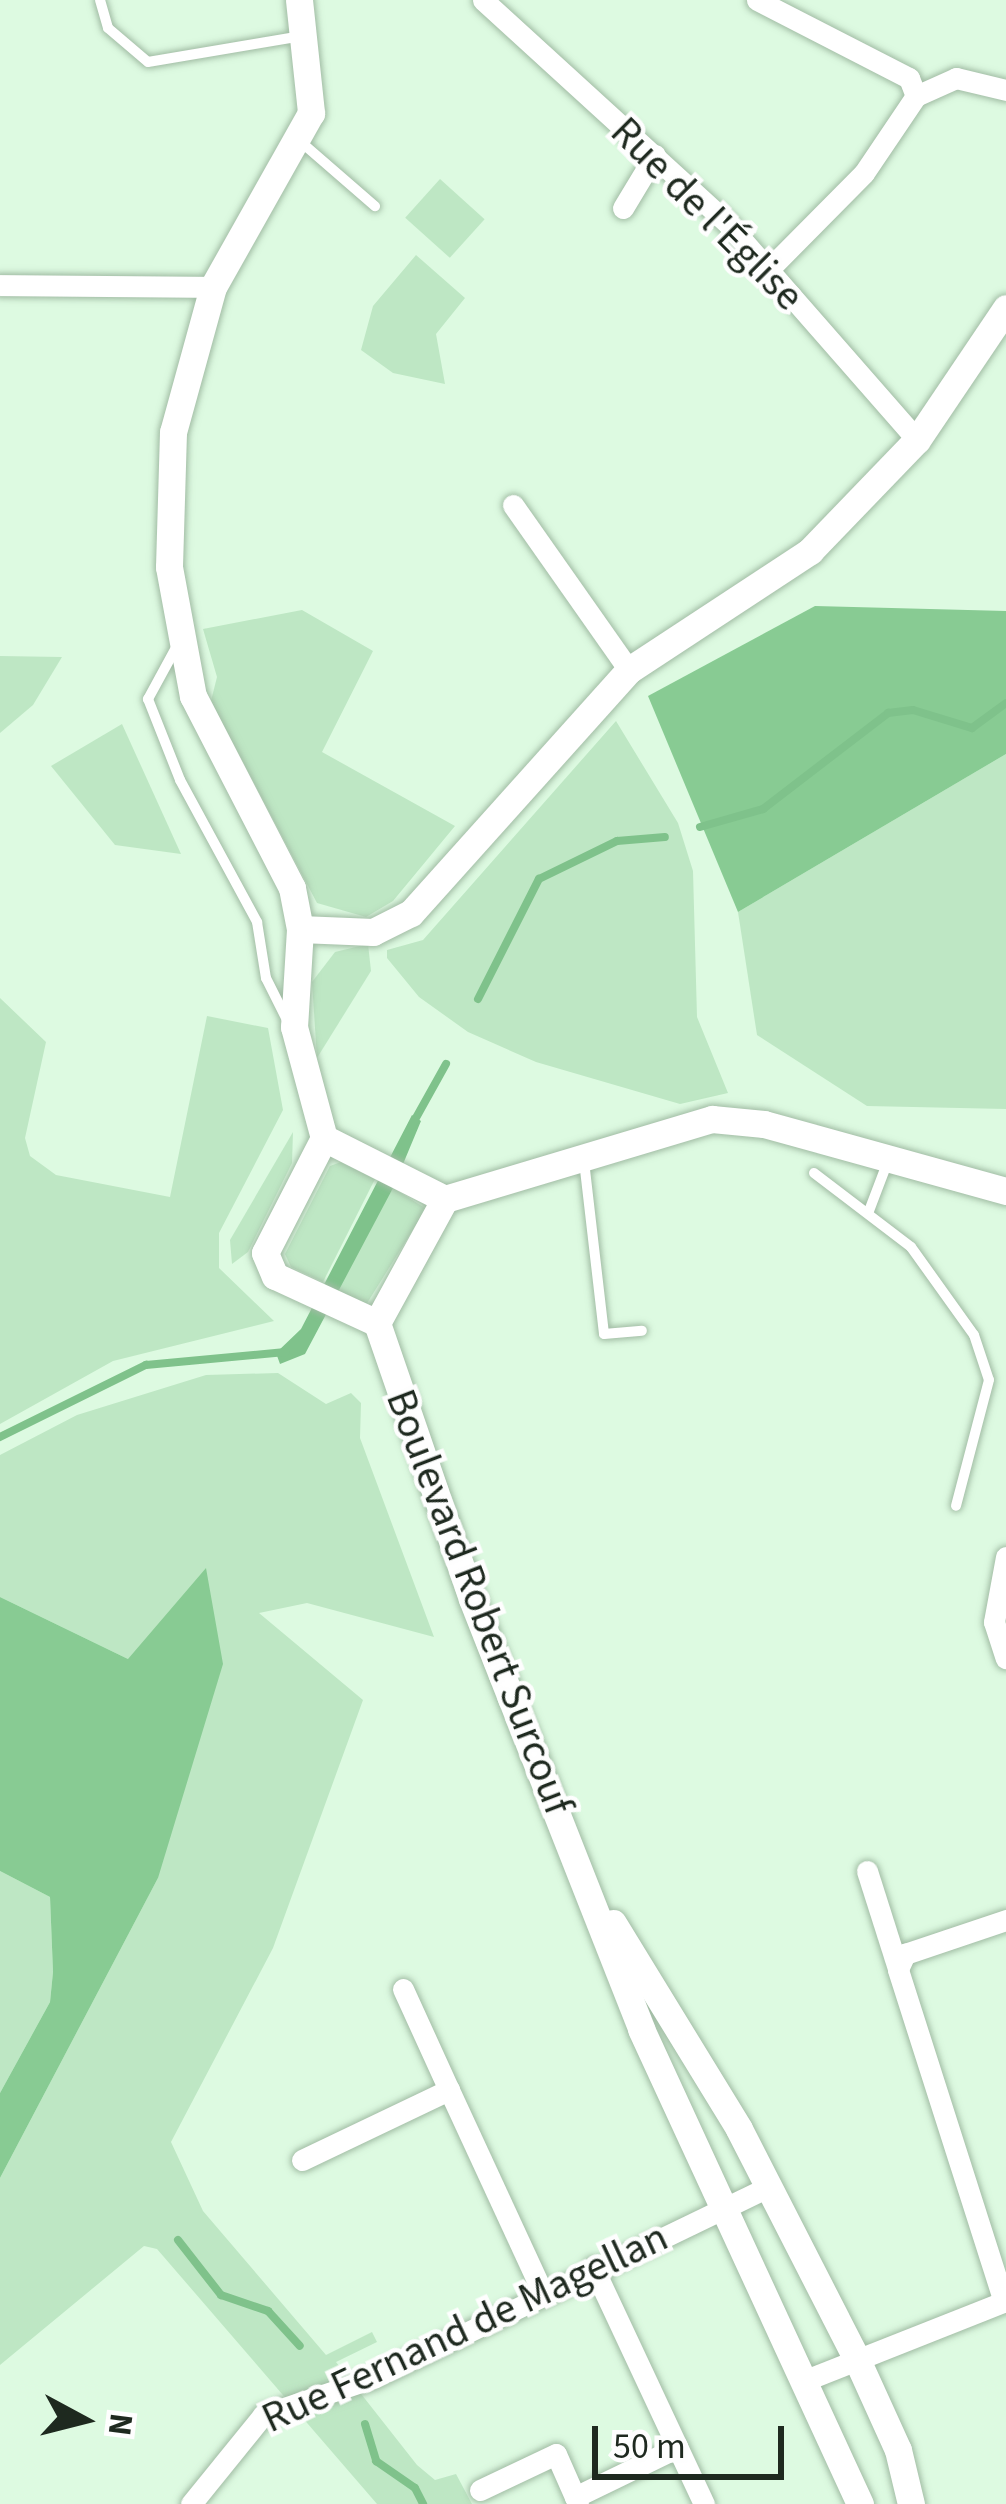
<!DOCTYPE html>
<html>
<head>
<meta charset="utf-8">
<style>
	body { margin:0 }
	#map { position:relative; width:1006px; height:2504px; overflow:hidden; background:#ddfae1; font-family:"Source Sans 3",sans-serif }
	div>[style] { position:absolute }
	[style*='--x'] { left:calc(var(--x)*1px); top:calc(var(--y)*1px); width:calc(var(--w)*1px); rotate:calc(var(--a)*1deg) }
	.green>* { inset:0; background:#bee7c4; transform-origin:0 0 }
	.forest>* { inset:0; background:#88cb93 }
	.water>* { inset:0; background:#7fc28b }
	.stream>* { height:8px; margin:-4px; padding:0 4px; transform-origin:4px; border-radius:4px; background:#7fc28b }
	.roads { filter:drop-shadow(0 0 3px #a1bca4) drop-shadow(0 0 3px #a1bca4) }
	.service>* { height:10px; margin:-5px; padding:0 5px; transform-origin:5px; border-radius:5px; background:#fff }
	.minor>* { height:21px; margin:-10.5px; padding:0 10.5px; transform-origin:10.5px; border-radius:10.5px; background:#fff }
	.tertiary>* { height:27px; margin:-13.5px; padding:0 13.5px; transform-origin:13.5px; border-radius:13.5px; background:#fff }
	span { translate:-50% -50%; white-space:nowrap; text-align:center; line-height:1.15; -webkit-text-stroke:9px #fefefe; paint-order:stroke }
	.street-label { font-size:42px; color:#1e291f }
	.north { position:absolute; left:24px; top:2360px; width:120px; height:120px; -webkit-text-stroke:9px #fefefe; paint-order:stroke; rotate:97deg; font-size:33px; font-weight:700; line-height:48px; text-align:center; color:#1e291f }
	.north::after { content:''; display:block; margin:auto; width:42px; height:54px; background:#1e291f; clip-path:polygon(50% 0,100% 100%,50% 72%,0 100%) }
	.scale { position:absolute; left:592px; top:2426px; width:192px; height:54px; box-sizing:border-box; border:6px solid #1e291f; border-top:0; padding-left:15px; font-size:36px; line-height:42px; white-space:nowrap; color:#1e291f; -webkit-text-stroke:9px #fefefe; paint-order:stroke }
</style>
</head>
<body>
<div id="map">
	<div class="green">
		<i style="left:440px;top:179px;width:60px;height:52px;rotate:42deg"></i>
		<i style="clip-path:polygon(416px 255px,465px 298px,436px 334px,445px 384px,393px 373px,361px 350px,373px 306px)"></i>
		<i style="clip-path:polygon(302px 610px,373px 651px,322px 752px,455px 826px,393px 901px,366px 917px,317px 903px,211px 701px,217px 677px,203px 629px)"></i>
		<i style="clip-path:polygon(0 656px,62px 657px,33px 705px,0 733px)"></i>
		<i style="clip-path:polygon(616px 721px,678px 823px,693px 871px,697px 1017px,728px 1093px,680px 1104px,536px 1062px,468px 1032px,419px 997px,387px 958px,387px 950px,423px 940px)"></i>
		<i style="clip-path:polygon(122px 724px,181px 854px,115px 845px,51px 766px)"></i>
		<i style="clip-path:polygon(1006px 754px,1006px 1109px,867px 1106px,757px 1035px,738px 912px)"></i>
		<i style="clip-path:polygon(368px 944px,371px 971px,317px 1058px,312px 982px,335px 952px)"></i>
		<i style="clip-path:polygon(0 998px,46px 1042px,25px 1138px,30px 1156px,56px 1175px,170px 1197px,207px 1016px,268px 1028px,283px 1110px,219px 1233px,219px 1268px,274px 1321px,113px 1361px,0 1424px)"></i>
		<i style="clip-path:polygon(293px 1132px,292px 1163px,248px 1252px,232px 1264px,230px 1240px)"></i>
		<i style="clip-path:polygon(341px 1162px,375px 1179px,323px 1282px,291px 1267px,285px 1254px,330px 1166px)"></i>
		<i style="left:393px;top:1188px;width:39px;height:116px;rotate:32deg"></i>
		<i style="clip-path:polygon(278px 1373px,326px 1404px,351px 1393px,361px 1403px,360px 1438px,434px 1637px,307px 1603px,259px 1613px,363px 1700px,273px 1948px,171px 2142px,203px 2211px,326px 2355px,372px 2332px,377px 2342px,336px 2362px,417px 2465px,435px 2480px,456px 2474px,472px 2504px,377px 2504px,157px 2249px,144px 2246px,0 2365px,0 2178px,158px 1878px,128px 1659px,0 1597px,0 1455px,77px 1415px,206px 1375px)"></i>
		<i style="clip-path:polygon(0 1871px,50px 1897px,53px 1972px,50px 2002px,0 2093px)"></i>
	</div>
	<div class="forest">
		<i style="clip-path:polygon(815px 606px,1006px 611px,1006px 754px,738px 912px,648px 696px)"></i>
		<i style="clip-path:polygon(206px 1568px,223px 1664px,158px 1878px,0 2178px,0 2093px,50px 2002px,53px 1972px,50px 1897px,0 1871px,0 1597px,128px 1659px)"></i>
	</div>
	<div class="water">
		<i style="clip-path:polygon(412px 1115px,421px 1121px,393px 1188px,305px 1354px,280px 1364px,276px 1353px,301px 1329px)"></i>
	</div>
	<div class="stream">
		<i style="--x:700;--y:827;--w:66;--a:-15.9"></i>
		<i style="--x:763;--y:809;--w:158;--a:-37.5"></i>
		<i style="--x:888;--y:713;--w:25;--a:-7"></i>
		<i style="--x:913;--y:710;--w:62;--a:17"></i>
		<i style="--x:972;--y:728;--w:42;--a:-36.3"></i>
		<i style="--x:478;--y:999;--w:135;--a:-63.1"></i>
		<i style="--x:539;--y:879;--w:87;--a:-26"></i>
		<i style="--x:617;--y:841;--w:48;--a:-4.8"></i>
		<i style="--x:412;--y:1125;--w:70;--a:-60.9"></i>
		<i style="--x:0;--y:1437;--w:163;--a:-26.3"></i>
		<i style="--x:146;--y:1365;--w:140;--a:-5.3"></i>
		<i style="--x:178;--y:2240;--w:70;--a:52"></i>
		<i style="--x:221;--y:2295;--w:50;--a:18.8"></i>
		<i style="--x:268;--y:2311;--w:47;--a:47.6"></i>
		<i style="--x:365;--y:2424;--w:39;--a:73"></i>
		<i style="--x:376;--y:2461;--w:47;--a:34.7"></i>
		<i style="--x:415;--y:2488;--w:18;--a:63"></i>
	</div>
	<div class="roads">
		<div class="service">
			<i style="--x:100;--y:0;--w:29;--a:74"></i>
			<i style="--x:108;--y:28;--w:52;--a:40.4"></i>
			<i style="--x:148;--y:62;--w:156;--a:-9.6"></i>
			<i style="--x:301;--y:142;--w:98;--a:40.9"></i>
			<i style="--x:178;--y:644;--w:63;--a:118.6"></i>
			<i style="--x:148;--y:699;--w:87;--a:68.4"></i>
			<i style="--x:180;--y:780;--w:162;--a:61.5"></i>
			<i style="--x:257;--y:922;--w:57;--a:80.9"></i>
			<i style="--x:266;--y:978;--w:47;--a:63.4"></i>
			<i style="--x:584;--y:1161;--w:174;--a:83.4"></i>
			<i style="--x:604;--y:1334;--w:38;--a:-5"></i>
			<i style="--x:814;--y:1173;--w:122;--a:37.3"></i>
			<i style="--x:911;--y:1247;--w:108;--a:54.4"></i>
			<i style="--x:974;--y:1335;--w:47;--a:71.6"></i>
			<i style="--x:989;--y:1380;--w:130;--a:104.7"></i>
			<i style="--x:869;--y:1211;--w:53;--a:-69.2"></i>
		</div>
		<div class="minor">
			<i style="--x:483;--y:0;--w:333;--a:42.4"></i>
			<i style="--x:729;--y:225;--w:286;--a:48.8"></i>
			<i style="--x:757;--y:0;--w:171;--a:27.2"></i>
			<i style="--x:909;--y:78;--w:19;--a:69"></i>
			<i style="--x:623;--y:208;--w:62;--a:-58.9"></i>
			<i style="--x:768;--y:270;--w:136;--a:-45.3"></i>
			<i style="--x:864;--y:173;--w:93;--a:-56"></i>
			<i style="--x:916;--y:96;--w:44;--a:-24.2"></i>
			<i style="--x:956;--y:78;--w:51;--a:13.5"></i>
			<i style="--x:0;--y:285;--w:213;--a:0.5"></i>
			<i style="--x:513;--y:505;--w:202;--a:54.9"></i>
			<i style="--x:1006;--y:1557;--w:66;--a:100.5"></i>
			<i style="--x:994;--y:1622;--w:38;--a:72"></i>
			<i style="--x:867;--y:1871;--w:103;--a:72.4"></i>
			<i style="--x:403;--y:1989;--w:111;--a:65.5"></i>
			<i style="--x:302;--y:2160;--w:163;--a:-25.5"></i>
			<i style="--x:449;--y:2090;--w:221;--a:65.2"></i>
			<i style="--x:593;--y:2267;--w:262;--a:64.9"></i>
			<i style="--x:1004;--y:2302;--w:349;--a:-107.7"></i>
			<i style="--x:898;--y:1969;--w:17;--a:-65"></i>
			<i style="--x:905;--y:1954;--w:107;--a:-18.6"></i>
			<i style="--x:806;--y:2380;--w:215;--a:-21.6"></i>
			<i style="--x:480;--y:2490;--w:84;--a:-25.3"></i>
			<i style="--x:556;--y:2454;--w:47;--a:66.2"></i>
			<i style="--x:191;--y:2504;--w:114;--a:-51"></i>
			<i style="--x:263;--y:2415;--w:116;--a:-18.6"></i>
			<i style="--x:373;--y:2378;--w:439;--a:-25.8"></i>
			<i style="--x:578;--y:2504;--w:8;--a:-113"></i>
			<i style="--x:575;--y:2497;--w:114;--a:-25.9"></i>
		</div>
		<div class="tertiary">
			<i style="--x:299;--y:0;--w:114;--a:83.9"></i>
			<i style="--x:311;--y:113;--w:200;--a:119.4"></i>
			<i style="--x:213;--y:287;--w:150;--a:105.4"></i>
			<i style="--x:173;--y:432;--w:135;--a:91.7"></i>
			<i style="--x:169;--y:567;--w:131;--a:79.5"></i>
			<i style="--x:193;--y:696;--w:216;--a:62.7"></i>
			<i style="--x:292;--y:888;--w:42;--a:79"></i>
			<i style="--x:300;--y:929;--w:98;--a:93.5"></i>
			<i style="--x:294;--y:1027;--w:115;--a:74.9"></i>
			<i style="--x:300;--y:929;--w:73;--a:2.4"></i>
			<i style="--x:373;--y:932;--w:42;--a:-26.6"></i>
			<i style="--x:411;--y:913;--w:326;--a:-48.1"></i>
			<i style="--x:629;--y:670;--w:217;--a:-33.3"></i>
			<i style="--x:810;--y:551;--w:154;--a:-46.1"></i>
			<i style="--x:917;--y:440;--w:159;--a:-56"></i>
			<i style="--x:324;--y:1138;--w:129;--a:117.2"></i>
			<i style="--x:265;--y:1253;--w:25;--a:67"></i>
			<i style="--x:275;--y:1276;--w:112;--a:24.7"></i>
			<i style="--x:324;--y:1138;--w:136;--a:26.8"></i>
			<i style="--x:445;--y:1199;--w:279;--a:-16.7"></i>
			<i style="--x:712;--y:1119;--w:52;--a:5.5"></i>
			<i style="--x:764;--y:1124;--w:251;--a:15.5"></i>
			<i style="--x:377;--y:1323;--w:292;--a:71"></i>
			<i style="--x:472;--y:1599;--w:462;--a:68.5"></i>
			<i style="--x:641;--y:2029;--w:523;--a:65.25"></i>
			<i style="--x:377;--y:1323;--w:141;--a:-61.3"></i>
			<i style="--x:613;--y:1923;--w:241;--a:58.5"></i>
			<i style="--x:739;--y:2129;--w:264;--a:62.9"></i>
			<i style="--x:859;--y:2364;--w:94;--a:65.6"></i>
			<i style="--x:898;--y:2450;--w:56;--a:76.5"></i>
		</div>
	</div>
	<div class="street-label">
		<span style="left:707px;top:214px;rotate:45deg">Rue de l'Église</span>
		<span style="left:479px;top:1602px;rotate:69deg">Boulevard Robert Surcouf</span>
		<span style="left:465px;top:2328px;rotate:-25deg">Rue Fernand de Magellan</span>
	</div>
	<div class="north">N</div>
	<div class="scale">50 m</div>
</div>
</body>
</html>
